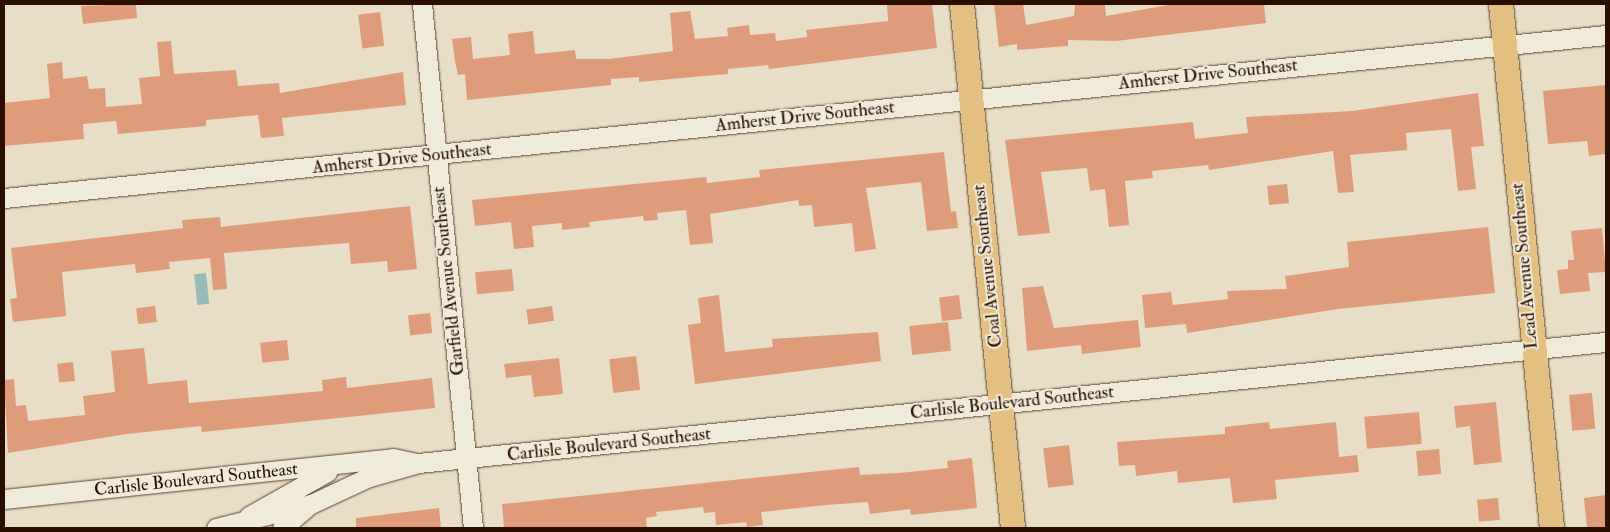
<!DOCTYPE html>
<html>
<head>
<meta charset="utf-8">
<style>
	body { margin:0 }
	#map { position:relative; width:1610px; height:532px; overflow:hidden; background:#e8dec5; font-family:"IM FELL Double Pica",serif }
	div>[style] { position:absolute }
	[style*='--x'] { left:calc(var(--x)*1px); top:calc(var(--y)*1px); width:calc(var(--w)*1px); rotate:calc(var(--a)*1deg) }
	.water>* { inset:0; background:#98bbb8; transform-origin:0 0 }
	.building>* { inset:0; background:#df9c7b; transform-origin:0 0 }
	.roads { filter:drop-shadow(0 0 1px #5a4231) drop-shadow(0 0 1px #5a4231) }
	.minor>* { height:19px; margin:-9.5px; padding:0 9.5px; transform-origin:9.5px; border-radius:9.5px; background:#f0ead9 }
	.major>* { height:24px; margin:-12px; padding:0 12px; transform-origin:12px; border-radius:12px; background:#e4bf82 }
	span { translate:-50% -50%; white-space:nowrap; text-align:center; line-height:1.15; -webkit-text-stroke:4px #f0ead9; paint-order:stroke }
	.street-label { font-size:18px; color:#2a0e00 }
	.frame { position:absolute; inset:0; border:5px solid #2a0e00; pointer-events:none }
</style>
</head>
<body>
<div id="map">
	<div class="water">
		<i style="left:206px;top:273px;width:31px;height:12px;rotate:84deg"></i>
	</div>
	<div class="building">
		<i style="clip-path:polygon(136px 4px,137px 18px,83px 24px,81px 6px)"></i>
		<i style="clip-path:polygon(887px 4px,932px 4px,937px 48px,769px 69px,768px 65px,728px 69px,728px 74px,704px 76px,639px 82px,639px 77px,611px 79px,611px 85px,467px 100px,465px 74px,458px 75px,455px 61px,452px 39px,471px 37px,473px 59px,510px 55px,508px 34px,533px 31px,535px 54px,575px 50px,576px 59px,609px 59px,673px 51px,670px 13px,690px 11px,695px 39px,728px 36px,727px 28px,749px 25px,750px 35px,775px 33px,776px 41px,807px 37px,806px 30px,888px 21px)"></i>
		<i style="clip-path:polygon(994px 4px,1023px 4px,1026px 25px,1074px 16px,1075px 5px,1087px 4px,1105px 4px,1106px 16px,1174px 4px,1264px 4px,1266px 23px,1116px 41px,1068px 40px,1068px 46px,1017px 50px,1017px 44px,999px 47px)"></i>
		<i style="left:380px;top:12px;width:34px;height:22px;rotate:83deg"></i>
		<i style="clip-path:polygon(171px 41px,174px 74px,236px 70px,238px 86px,279px 83px,280px 93px,403px 72px,406px 105px,282px 118px,284px 136px,261px 138px,258px 115px,206px 120px,206px 126px,118px 134px,116px 121px,83px 124px,84px 139px,4px 146px,4px 103px,50px 98px,47px 64px,62px 62px,63px 79px,87px 76px,89px 89px,105px 88px,106px 107px,142px 104px,139px 78px,160px 76px,157px 42px)"></i>
		<i style="clip-path:polygon(1606px 85px,1606px 154px,1589px 156px,1587px 141px,1548px 144px,1543px 91px)"></i>
		<i style="clip-path:polygon(1478px 93px,1484px 146px,1471px 147px,1476px 189px,1458px 191px,1451px 129px,1406px 133px,1407px 150px,1350px 155px,1354px 192px,1338px 193px,1333px 151px,1209px 170px,1208px 165px,1152px 171px,1153px 178px,1125px 181px,1129px 225px,1109px 227px,1105px 189px,1090px 191px,1087px 168px,1041px 172px,1050px 233px,1018px 236px,1005px 140px,1193px 122px,1195px 139px,1248px 133px,1246px 117px,1352px 111px)"></i>
		<i style="clip-path:polygon(944px 152px,951px 212px,956px 211px,958px 228px,927px 231px,921px 182px,866px 188px,876px 249px,855px 252px,852px 223px,814px 227px,812px 205px,799px 206px,798px 200px,710px 214px,713px 243px,690px 245px,686px 210px,657px 213px,658px 220px,644px 221px,643px 216px,589px 222px,590px 227px,562px 230px,562px 223px,532px 226px,534px 247px,514px 249px,511px 222px,475px 226px,472px 200px,706px 177px,707px 183px,760px 177px,759px 170px)"></i>
		<i style="left:1287px;top:184px;width:19px;height:20px;rotate:84deg"></i>
		<i style="clip-path:polygon(410px 206px,417px 269px,388px 272px,387px 261px,351px 264px,349px 243px,224px 253px,227px 289px,213px 290px,210px 258px,169px 262px,170px 269px,136px 273px,135px 264px,62px 272px,66px 316px,13px 322px,10px 299px,17px 298px,11px 248px,183px 228px,182px 220px,220px 217px,221px 227px)"></i>
		<i style="clip-path:polygon(1488px 227px,1495px 293px,1338px 309px,1187px 333px,1186px 324px,1145px 328px,1142px 295px,1171px 292px,1173px 305px,1228px 299px,1227px 291px,1287px 289px,1285px 276px,1349px 267px,1347px 242px)"></i>
		<i style="clip-path:polygon(1602px 228px,1606px 272px,1588px 273px,1590px 291px,1560px 294px,1557px 270px,1568px 269px,1568px 260px,1574px 260px,1571px 231px)"></i>
		<i style="left:512px;top:269px;width:22px;height:37px;rotate:85deg"></i>
		<i style="clip-path:polygon(1043px 286px,1054px 328px,1138px 320px,1141px 347px,1082px 354px,1081px 345px,1027px 351px,1022px 288px)"></i>
		<i style="clip-path:polygon(719px 295px,725px 352px,773px 347px,772px 339px,878px 332px,881px 361px,695px 384px,688px 325px,701px 323px,698px 298px)"></i>
		<i style="left:959px;top:295px;width:24px;height:20px;rotate:83deg"></i>
		<i style="left:155px;top:306px;width:16px;height:19px;rotate:83deg"></i>
		<i style="left:552px;top:306px;width:15px;height:26px;rotate:82deg"></i>
		<i style="left:430px;top:313px;width:20px;height:22px;rotate:84deg"></i>
		<i style="left:948px;top:322px;width:29px;height:39px;rotate:84deg"></i>
		<i style="left:287px;top:340px;width:20px;height:27px;rotate:84deg"></i>
		<i style="clip-path:polygon(144px 348px,148px 384px,187px 380px,189px 403px,323px 391px,322px 380px,346px 377px,347px 388px,432px 378px,435px 408px,202px 432px,201px 426px,127px 434px,8px 453px,4px 380px,14px 379px,16px 406px,26px 405px,28px 421px,85px 415px,83px 396px,115px 392px,111px 351px)"></i>
		<i style="left:636px;top:356px;width:34px;height:27px;rotate:83deg"></i>
		<i style="clip-path:polygon(559px 358px,563px 394px,534px 397px,531px 375px,506px 378px,504px 364px)"></i>
		<i style="left:73px;top:362px;width:19px;height:16px;rotate:84deg"></i>
		<i style="left:1592px;top:393px;width:36px;height:23px;rotate:85deg"></i>
		<i style="clip-path:polygon(1496px 402px,1502px 462px,1474px 465px,1470px 426px,1456px 428px,1454px 406px)"></i>
		<i style="left:1419px;top:412px;width:32px;height:55px;rotate:85deg"></i>
		<i style="clip-path:polygon(1269px 422px,1270px 429px,1336px 422px,1339px 457px,1357px 455px,1359px 472px,1275px 480px,1277px 499px,1233px 503px,1230px 478px,1178px 483px,1177px 471px,1136px 476px,1135px 465px,1119px 466px,1117px 442px,1225px 434px,1225px 427px)"></i>
		<i style="left:1069px;top:445px;width:40px;height:26px;rotate:83deg"></i>
		<i style="left:1439px;top:449px;width:25px;height:23px;rotate:85deg"></i>
		<i style="clip-path:polygon(972px 458px,977px 508px,911px 515px,910px 509px,870px 514px,868px 502px,826px 505px,761px 512px,763px 525px,747px 527px,746px 522px,716px 525px,715px 512px,704px 513px,703px 507px,656px 512px,657px 516px,646px 518px,647px 528px,504px 528px,502px 504px,859px 467px,860px 475px,899px 473px,948px 468px,947px 461px)"></i>
		<i style="clip-path:polygon(1606px 495px,1606px 528px,1587px 528px,1584px 498px)"></i>
		<i style="left:1498px;top:498px;width:22px;height:21px;rotate:85deg"></i>
		<i style="clip-path:polygon(439px 508px,441px 528px,356px 528px,356px 518px)"></i>
	</div>
	<div class="roads">
		<div class="minor">
			<i style="--x:422;--y:4;--w:526;--a:84.44"></i>
			<i style="--x:4;--y:198;--w:1610;--a:-5.81"></i>
			<i style="--x:4;--y:499;--w:391;--a:-6"></i>
			<i style="--x:393;--y:458;--w:24;--a:12"></i>
			<i style="--x:249;--y:516;--w:90;--a:-29.4"></i>
			<i style="--x:216;--y:528;--w:98;--a:-14.2"></i>
			<i style="--x:311;--y:504;--w:64;--a:-25"></i>
			<i style="--x:369;--y:477;--w:51;--a:-15.9"></i>
			<i style="--x:418;--y:463;--w:1194;--a:-5.82"></i>
			<i style="--x:282;--y:528;--w:31;--a:-40"></i>
		</div>
		<div class="major">
			<i style="--x:962;--y:4;--w:526;--a:84.44"></i>
			<i style="--x:1501;--y:4;--w:526;--a:84.44"></i>
		</div>
	</div>
	<div class="street-label">
		<span style="left:1208px;top:75px;rotate:-6deg">Amherst Drive Southeast</span>
		<span style="left:805px;top:117px;rotate:-6deg">Amherst Drive Southeast</span>
		<span style="left:402px;top:159px;rotate:-6deg">Amherst Drive Southeast</span>
		<span style="left:988px;top:266px;rotate:-96deg">Coal Avenue Southeast</span>
		<span style="left:1525px;top:266px;rotate:-95deg">Lead Avenue Southeast</span>
		<span style="left:449px;top:281px;rotate:-96deg">Garfield Avenue Southeast</span>
		<span style="left:1012px;top:403px;rotate:-6deg">Carlisle Boulevard Southeast</span>
		<span style="left:609px;top:445px;rotate:-6deg">Carlisle Boulevard Southeast</span>
		<span style="left:196px;top:480px;rotate:-6deg">Carlisle Boulevard Southeast</span>
	</div>
	<div class="frame"></div>
</div>
</body>
</html>
